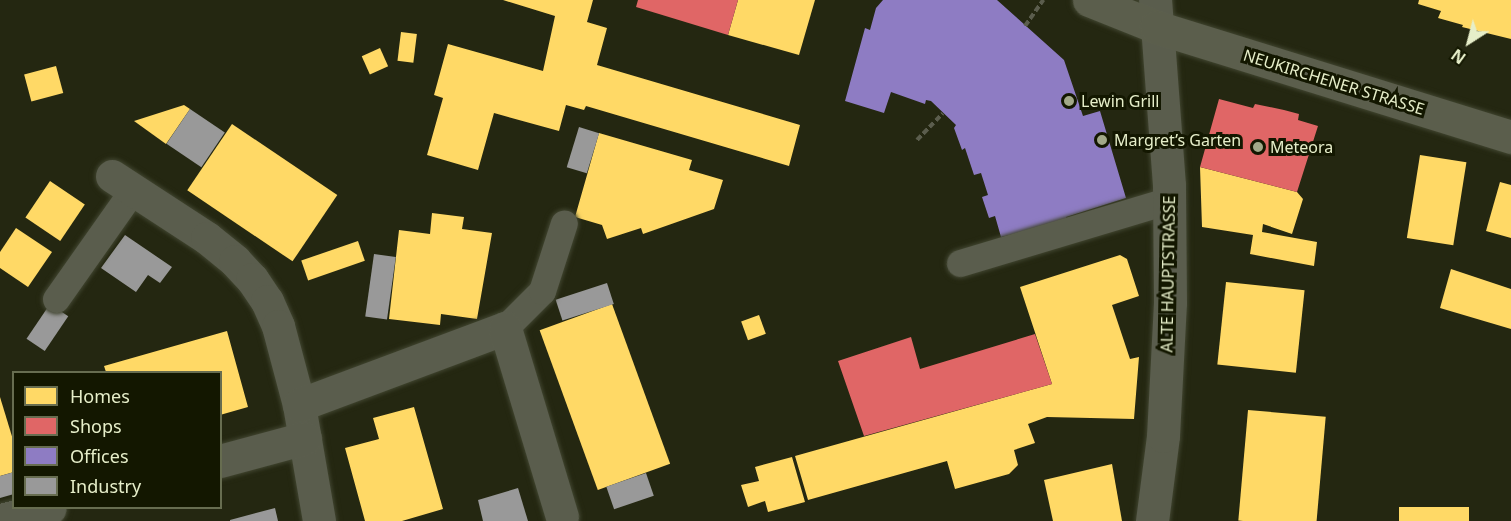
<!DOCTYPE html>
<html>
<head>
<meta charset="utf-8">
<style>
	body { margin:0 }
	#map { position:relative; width:1511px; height:521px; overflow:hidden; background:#242711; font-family:"Noto Sans",sans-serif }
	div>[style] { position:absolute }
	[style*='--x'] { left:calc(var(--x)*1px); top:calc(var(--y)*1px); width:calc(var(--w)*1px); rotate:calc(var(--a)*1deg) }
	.homes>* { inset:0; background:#ffd966; transform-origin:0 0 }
	.shops>* { inset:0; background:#e06666 }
	.offices>* { inset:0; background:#8e7cc3 }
	.industry>* { inset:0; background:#999; transform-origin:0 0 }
	.path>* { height:4px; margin-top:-2px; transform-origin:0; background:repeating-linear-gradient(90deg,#5b5d4d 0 6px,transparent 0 9px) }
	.roads { filter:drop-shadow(0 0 2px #414530) drop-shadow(0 0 2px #414530) }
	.lane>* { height:27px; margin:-13.5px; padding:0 13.5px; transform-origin:13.5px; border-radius:13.5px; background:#5a5d4d }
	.street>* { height:33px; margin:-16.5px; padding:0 16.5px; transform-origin:16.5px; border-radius:16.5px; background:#5a5d4d }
	.secondary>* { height:33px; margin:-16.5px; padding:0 16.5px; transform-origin:16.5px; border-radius:16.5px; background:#5b5e4c }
	.dots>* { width:16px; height:16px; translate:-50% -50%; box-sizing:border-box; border:3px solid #131700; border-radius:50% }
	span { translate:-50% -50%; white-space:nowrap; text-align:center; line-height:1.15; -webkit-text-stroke:6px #131700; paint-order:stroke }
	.street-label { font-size:16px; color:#e6eec9 }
	.poi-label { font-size:16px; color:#e6eec9 }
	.left { translate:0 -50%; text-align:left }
	.legend { position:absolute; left:12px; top:371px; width:210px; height:138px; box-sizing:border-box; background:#131700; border:2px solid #676d50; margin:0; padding:8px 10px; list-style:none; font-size:18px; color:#e6eec9 }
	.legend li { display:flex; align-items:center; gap:12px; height:30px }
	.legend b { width:30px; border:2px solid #676d50 }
	.north { position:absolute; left:1439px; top:12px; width:60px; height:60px; -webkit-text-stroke:4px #131700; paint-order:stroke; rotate:216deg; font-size:16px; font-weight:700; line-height:24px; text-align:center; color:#e6eec9 }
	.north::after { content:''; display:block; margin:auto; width:21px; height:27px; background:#e6eec9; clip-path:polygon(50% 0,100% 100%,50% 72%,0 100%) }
</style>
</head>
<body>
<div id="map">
	<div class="homes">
		<i style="clip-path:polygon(503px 0,593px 0,587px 22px,607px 28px,597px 65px,800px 125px,789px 166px,586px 106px,584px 110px,566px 105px,559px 131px,494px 113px,478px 170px,427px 155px,443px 98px,434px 95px,448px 44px,543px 71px,555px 16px)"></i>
		<i style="clip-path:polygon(738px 0,815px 0,799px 55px,728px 35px)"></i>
		<i style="clip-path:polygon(1419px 0,1511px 0,1511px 39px,1462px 27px,1463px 25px,1438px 18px,1441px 11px,1418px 4px)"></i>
		<i style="left:401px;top:32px;width:16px;height:29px;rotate:7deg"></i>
		<i style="left:380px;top:48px;width:20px;height:20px;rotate:66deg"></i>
		<i style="left:56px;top:66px;width:28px;height:33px;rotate:75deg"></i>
		<i style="clip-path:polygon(184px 105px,190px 109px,166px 144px,134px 121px)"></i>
		<i style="left:232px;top:124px;width:127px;height:80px;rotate:34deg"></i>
		<i style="clip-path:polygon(599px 133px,692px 160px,689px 170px,723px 180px,714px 209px,643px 234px,641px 228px,607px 239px,602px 225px,575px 217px)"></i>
		<i style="left:1420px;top:155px;width:47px;height:84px;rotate:9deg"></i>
		<i style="clip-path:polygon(1200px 167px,1297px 192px,1303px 199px,1292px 234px,1263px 224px,1262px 232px,1317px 242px,1314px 266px,1250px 254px,1253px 235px,1202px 227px)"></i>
		<i style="left:50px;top:181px;width:42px;height:44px;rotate:34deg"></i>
		<i style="clip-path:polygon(1500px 182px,1511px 185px,1511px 238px,1486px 231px)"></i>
		<i style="clip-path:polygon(432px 213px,464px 217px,462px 229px,492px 233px,477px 319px,441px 314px,440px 325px,389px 319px,399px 230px,430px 234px)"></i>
		<i style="clip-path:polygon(16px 228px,52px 252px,28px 287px,0 268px,0 252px)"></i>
		<i style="left:358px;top:241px;width:21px;height:60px;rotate:71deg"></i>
		<i style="clip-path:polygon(1120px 255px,1127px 259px,1139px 296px,1112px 305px,1130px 359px,1139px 357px,1134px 419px,1047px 417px,1028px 424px,1035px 443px,1014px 450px,1018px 465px,1009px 474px,955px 489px,947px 461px,808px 500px,795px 456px,1052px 384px,1020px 287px)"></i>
		<i style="clip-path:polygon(1451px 269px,1511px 289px,1511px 329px,1440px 308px)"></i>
		<i style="left:1226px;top:282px;width:79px;height:83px;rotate:6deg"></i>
		<i style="left:612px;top:304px;width:170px;height:77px;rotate:70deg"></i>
		<i style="left:759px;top:315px;width:20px;height:19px;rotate:70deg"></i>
		<i style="clip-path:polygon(227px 331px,248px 407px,220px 415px,220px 372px,106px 372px,104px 366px)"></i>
		<i style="clip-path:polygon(0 397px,14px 443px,14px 472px,0 476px)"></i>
		<i style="clip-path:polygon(414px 407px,443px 509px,402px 521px,365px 521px,345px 448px,379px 439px,373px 418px)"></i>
		<i style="left:1248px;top:410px;width:78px;height:111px;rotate:5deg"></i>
		<i style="clip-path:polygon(792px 457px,805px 502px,768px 512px,765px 501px,748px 507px,741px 485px,759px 481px,755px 467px)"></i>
		<i style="clip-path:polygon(1112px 464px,1122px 521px,1053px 521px,1044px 480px)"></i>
		<i style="left:1469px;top:507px;width:14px;height:70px;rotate:90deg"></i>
	</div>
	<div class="shops">
		<i style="clip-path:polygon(638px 0,738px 0,728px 35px,636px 7px)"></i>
		<i style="clip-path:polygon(1219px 99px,1253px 108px,1255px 104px,1284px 110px,1299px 114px,1298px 120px,1318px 126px,1297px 192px,1200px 167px)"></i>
		<i style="clip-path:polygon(1035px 334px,1052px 384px,864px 436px,838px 361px,911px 337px,920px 369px)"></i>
	</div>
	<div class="offices">
		<i style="clip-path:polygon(883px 0,997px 0,1064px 60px,1083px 116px,1100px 111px,1126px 198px,1066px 217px,1067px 221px,1001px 237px,995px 216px,989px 218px,982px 197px,988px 195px,981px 173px,974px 175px,965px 148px,962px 150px,954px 128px,956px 125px,931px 101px,926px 100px,925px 104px,891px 92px,884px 113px,845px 101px,865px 28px,870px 30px,876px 8px)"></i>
	</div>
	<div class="industry">
		<i style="left:190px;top:109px;width:42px;height:42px;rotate:34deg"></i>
		<i style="left:579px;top:127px;width:21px;height:42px;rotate:17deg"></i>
		<i style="clip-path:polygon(125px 235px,172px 267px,160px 283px,148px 275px,136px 292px,101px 268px)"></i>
		<i style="left:374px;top:254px;width:22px;height:63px;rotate:8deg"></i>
		<i style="left:607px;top:283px;width:22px;height:54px;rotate:72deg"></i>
		<i style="left:50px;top:304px;width:22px;height:42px;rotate:34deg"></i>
		<i style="clip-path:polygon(14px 472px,14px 494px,0 498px,0 476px)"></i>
		<i style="left:646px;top:473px;width:24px;height:42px;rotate:71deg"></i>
		<i style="clip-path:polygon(518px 488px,528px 521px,483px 521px,478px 500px)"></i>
		<i style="clip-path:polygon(275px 508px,278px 521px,230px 521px,230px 520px)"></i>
	</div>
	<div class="path">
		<i style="--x:1025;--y:26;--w:32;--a:-55"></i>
		<i style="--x:917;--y:140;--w:37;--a:-46"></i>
	</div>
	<div class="roads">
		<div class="lane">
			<i style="--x:960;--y:263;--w:219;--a:-16.7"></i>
			<i style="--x:56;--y:299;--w:133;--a:-54.8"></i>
			<i style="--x:505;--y:328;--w:52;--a:-45"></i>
			<i style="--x:542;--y:291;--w:71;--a:-72.1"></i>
		</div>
		<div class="street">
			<i style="--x:112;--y:176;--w:113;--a:33.1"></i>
			<i style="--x:207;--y:238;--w:36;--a:39"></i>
			<i style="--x:235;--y:261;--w:25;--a:47"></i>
			<i style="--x:252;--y:279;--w:27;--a:56"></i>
			<i style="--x:267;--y:301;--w:27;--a:66"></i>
			<i style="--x:278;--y:326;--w:82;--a:75.1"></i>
			<i style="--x:299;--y:405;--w:118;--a:80.2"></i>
			<i style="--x:299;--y:405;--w:220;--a:-20.5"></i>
			<i style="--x:505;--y:328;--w:197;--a:73.2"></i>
			<i style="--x:220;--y:461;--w:88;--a:-15.1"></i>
			<i style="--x:0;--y:520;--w:51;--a:-13.5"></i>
			<i style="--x:1152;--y:521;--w:86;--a:-82.6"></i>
			<i style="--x:1163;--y:436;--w:133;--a:-87"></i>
			<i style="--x:1170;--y:303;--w:118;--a:-90.5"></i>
			<i style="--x:1169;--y:185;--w:186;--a:-94.3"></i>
		</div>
		<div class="secondary">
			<i style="--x:1089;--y:0;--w:72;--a:21.9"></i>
			<i style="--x:1156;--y:27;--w:372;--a:17.2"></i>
		</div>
	</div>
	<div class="dots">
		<i style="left:1069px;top:101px;background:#a2a889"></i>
		<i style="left:1102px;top:140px;background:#a2a889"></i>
		<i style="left:1258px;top:147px;background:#a2a889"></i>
	</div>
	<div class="street-label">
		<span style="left:1334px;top:82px;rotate:17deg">NEUKIRCHENER STRASSE</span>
		<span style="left:1168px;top:274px;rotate:-89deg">ALTE HAUPTSTRASSE</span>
	</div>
	<div class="poi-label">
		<span class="left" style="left:1081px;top:101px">Lewin Grill</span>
		<span class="left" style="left:1114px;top:140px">Margret’s Garten</span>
		<span class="left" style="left:1270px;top:147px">Meteora</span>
	</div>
	<ul class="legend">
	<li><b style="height:16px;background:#ffd966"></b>Homes</li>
	<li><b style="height:16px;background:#e06666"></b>Shops</li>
	<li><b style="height:16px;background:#8e7cc3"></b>Offices</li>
	<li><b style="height:16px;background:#999"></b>Industry</li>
	</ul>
	<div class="north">N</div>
</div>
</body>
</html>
